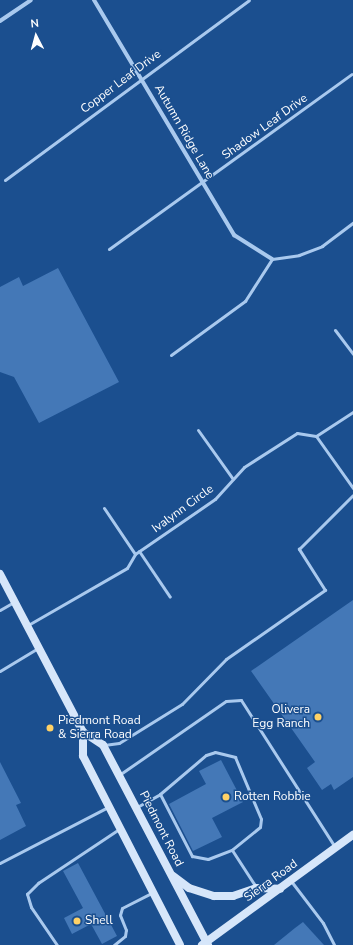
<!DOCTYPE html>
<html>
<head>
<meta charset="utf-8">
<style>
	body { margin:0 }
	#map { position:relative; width:353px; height:945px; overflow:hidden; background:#1b4f8f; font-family:"Nunito Sans",sans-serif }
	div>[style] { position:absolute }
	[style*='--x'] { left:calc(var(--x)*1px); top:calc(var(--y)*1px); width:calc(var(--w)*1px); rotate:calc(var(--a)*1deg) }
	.building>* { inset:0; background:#4478b7 }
	.lane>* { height:3px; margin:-1.5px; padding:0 1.5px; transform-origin:1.5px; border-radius:1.5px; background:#a9c9ee }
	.street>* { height:4px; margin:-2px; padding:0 2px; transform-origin:2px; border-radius:2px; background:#a9c9ee }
	.secondary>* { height:8px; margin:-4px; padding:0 4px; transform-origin:4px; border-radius:4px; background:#d6e6fa }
	.dots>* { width:11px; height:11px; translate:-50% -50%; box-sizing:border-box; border:2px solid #1b4f8f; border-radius:50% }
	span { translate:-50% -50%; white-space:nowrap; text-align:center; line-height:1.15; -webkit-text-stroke:3px #1b4f8f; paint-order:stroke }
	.street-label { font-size:12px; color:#fff }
	.poi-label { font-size:12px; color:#fff }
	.right { translate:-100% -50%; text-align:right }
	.left { translate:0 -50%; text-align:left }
	.north { position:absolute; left:16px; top:16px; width:40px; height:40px; -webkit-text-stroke:3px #1b4f8f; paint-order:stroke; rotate:354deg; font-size:11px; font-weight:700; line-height:16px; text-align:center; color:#fff }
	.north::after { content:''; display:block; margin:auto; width:14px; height:18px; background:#fff; clip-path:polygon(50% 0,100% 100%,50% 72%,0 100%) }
</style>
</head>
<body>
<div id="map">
	<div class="building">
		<i style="clip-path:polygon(58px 268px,119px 382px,39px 423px,14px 377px,0 372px,0 287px,19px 277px,23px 286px)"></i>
		<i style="clip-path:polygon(353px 600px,353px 777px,334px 790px,331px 784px,322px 790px,307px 768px,315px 762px,251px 671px)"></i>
		<i style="clip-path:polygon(221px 760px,243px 802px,212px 818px,222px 837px,193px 851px,169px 804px,206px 784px,199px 771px)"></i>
		<i style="clip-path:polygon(0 762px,21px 803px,16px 805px,26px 826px,0 840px)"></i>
		<i style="clip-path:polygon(78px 863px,117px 936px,102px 944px,91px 924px,72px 934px,64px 918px,83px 908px,63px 871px)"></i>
		<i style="clip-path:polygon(303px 922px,324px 945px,274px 945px,295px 928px)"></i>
	</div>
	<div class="lane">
		<i style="--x:5;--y:180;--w:303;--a:-36.4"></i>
		<i style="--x:109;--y:249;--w:299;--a:-35.8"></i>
		<i style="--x:335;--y:330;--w:30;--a:53"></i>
		<i style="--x:171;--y:355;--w:92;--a:-36.1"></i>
		<i style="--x:245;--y:301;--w:50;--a:-57.3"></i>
		<i style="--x:272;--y:259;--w:27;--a:-8"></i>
		<i style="--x:299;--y:255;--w:25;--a:-21"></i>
		<i style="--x:322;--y:246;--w:39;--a:-37"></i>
		<i style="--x:198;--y:430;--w:60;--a:54.5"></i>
		<i style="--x:316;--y:436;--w:44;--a:-33"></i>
		<i style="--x:104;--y:508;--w:55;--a:56"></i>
		<i style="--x:139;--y:551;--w:55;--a:56"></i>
		<i style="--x:0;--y:610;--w:16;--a:-30"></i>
		<i style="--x:28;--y:625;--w:114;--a:-29.9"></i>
		<i style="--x:127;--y:568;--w:16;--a:-60"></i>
		<i style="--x:135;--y:554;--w:97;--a:-34.5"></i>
		<i style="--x:215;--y:499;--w:43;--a:-47.8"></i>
		<i style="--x:244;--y:467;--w:63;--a:-32.7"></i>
		<i style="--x:297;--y:433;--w:19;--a:9"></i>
		<i style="--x:316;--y:436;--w:64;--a:54.6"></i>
		<i style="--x:0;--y:671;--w:44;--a:-31.2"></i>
		<i style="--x:104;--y:745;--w:15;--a:-8"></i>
		<i style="--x:119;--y:743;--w:74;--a:-31.8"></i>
		<i style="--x:182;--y:704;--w:63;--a:-45.6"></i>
		<i style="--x:226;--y:659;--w:121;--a:-34.9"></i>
		<i style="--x:325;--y:590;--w:49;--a:-122.4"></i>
		<i style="--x:299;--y:549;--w:76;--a:-45"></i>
		<i style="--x:119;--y:775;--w:130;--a:-34.7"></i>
		<i style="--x:226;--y:701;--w:15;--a:-4"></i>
		<i style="--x:241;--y:700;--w:174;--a:57.4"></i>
		<i style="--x:160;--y:794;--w:70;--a:62.7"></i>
		<i style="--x:192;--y:856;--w:16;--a:11"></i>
		<i style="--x:208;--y:859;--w:26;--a:-21"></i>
		<i style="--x:137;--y:807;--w:26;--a:-29"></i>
		<i style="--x:160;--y:794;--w:60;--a:-40.3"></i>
		<i style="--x:206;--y:755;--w:9;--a:-18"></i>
		<i style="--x:215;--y:752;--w:21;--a:14"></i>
		<i style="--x:235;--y:757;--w:67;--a:67.2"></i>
		<i style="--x:261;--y:819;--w:8;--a:97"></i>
		<i style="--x:260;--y:827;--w:36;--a:141"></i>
		<i style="--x:232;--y:850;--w:44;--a:57"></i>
		<i style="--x:0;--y:863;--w:122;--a:-27.4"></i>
		<i style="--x:291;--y:881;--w:53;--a:52.7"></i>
		<i style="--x:323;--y:923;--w:25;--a:63"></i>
		<i style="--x:57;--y:945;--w:46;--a:-124.4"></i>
		<i style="--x:31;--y:907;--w:14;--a:-107"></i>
		<i style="--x:27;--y:894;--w:16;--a:-45"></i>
		<i style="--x:38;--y:883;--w:97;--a:-33.7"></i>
		<i style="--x:114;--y:945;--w:14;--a:-39"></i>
		<i style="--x:125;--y:936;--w:6;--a:-81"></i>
		<i style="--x:126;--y:930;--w:16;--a:-112"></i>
		<i style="--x:120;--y:915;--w:7;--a:-74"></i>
		<i style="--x:122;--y:908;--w:35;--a:-27"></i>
	</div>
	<div class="street">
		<i style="--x:94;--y:0;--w:274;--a:59.2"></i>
		<i style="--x:234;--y:235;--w:45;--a:32.3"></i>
		<i style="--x:0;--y:21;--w:37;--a:-34"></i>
	</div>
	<div class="secondary">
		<i style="--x:0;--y:574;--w:178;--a:62.3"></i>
		<i style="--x:83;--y:732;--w:24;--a:90"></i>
		<i style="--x:83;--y:756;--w:212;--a:62.8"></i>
		<i style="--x:83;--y:732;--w:24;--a:33"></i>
		<i style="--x:103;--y:745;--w:226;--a:62.3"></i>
		<i style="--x:173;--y:876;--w:20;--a:37"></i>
		<i style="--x:189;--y:888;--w:26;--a:18"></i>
		<i style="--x:214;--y:896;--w:19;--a:0"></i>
		<i style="--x:233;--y:896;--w:24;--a:-19"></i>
		<i style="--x:256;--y:888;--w:24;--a:2"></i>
		<i style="--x:202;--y:945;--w:187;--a:-36.1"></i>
	</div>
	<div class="dots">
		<i style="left:318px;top:717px;background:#ffd166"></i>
		<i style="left:50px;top:728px;background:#ffd166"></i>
		<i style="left:226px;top:797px;background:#ffd166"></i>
		<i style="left:77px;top:921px;background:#ffd166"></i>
	</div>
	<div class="street-label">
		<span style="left:121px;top:82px;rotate:-37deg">Copper Leaf Drive</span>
		<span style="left:265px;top:127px;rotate:-36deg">Shadow Leaf Drive</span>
		<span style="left:184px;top:132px;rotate:60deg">Autumn Ridge Lane</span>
		<span style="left:183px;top:509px;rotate:-36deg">Ivalynn Circle</span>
		<span style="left:161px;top:829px;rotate:63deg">Piedmont Road</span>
		<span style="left:271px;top:881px;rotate:-36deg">Sierra Road</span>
	</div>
	<div class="poi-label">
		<span class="right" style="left:310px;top:717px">Olivera<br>Egg Ranch</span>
		<span class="left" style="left:58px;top:728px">Piedmont Road<br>&amp; Sierra Road</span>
		<span class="left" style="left:234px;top:797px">Rotten Robbie</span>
		<span class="left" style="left:85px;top:921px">Shell</span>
	</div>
	<div class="north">N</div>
</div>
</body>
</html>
